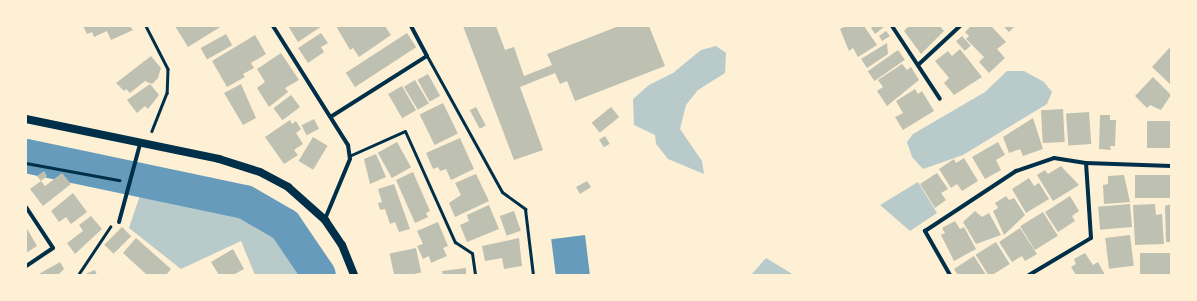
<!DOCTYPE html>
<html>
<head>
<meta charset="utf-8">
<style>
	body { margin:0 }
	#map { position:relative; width:1197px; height:301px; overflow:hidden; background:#fdf0d5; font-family:"Sofia Sans Condensed",sans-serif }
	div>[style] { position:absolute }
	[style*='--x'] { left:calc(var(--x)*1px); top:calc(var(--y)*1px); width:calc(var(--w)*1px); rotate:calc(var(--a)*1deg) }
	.green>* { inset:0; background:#b9caca }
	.water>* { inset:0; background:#669bbc; transform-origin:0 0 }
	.river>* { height:34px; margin:-17px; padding:0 17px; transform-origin:17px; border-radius:17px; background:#669bbc }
	.building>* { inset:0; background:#bec0b2; transform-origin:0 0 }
	.path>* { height:2.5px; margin:-1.25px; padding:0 1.25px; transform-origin:1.25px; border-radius:1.25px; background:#003049 }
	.service>* { height:3px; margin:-1.5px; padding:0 1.5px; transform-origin:1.5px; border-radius:1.5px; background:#003049 }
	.minor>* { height:4px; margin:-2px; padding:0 2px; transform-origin:2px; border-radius:2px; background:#003049 }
	.secondary>* { height:8px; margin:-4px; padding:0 4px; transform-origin:4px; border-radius:4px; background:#003049 }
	span { translate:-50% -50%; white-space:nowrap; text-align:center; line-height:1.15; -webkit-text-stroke:3px #fdf0d5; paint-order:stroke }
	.frame { position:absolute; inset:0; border:27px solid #fdf0d5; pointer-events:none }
</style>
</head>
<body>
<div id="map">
	<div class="green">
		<i style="clip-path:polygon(716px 46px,726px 53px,725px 73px,698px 90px,686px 105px,680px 129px,702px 161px,704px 174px,668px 159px,656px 144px,655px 135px,634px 125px,633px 99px,649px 85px,673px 73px,701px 50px)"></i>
		<i style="clip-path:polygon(1007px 71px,1024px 71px,1044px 82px,1052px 92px,1047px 104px,963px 155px,923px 169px,912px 157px,907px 142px,913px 134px,985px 92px)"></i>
		<i style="clip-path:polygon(918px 182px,937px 213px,910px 231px,880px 205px)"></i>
		<i style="clip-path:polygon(143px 186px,243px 213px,280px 232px,310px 275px,255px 275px,241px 241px,181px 269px,129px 228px)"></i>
		<i style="clip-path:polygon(766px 258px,794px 275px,751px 275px)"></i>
	</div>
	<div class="water">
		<i style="left:585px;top:235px;width:40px;height:34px;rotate:83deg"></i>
	</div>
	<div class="river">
		<i style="--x:26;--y:156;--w:224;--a:11.9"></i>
		<i style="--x:245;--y:202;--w:46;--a:29.9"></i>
		<i style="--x:285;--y:225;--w:60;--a:55.8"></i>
	</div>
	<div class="building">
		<i style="clip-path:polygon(83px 26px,130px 26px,133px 30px,111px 40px,107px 31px,94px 37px,92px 32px,87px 34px)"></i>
		<i style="clip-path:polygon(175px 26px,222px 26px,188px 47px)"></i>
		<i style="clip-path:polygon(288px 26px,322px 26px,298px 42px)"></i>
		<i style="clip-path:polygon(336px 26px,385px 26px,391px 35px,359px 57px,353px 48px,350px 50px)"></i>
		<i style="clip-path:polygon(463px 26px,496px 26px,505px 50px,514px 47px,524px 76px,552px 65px,547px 54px,619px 26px,649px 26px,665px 66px,575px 101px,567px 81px,560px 84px,555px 73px,520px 87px,543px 150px,514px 160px)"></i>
		<i style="clip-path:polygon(846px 26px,864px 26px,877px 45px,858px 57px,853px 48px,849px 51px,840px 29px)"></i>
		<i style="clip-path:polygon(874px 26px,883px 26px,884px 27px,875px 34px,871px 28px)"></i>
		<i style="clip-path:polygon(909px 26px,940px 26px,944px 31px,921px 54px,904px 31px)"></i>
		<i style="clip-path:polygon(971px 26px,991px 26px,1006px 42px,997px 49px,1005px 58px,989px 73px,979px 62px,984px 57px,966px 39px,969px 36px,965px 32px)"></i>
		<i style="clip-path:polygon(1003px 26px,1015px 26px,1009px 32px)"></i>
		<i style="clip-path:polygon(886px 31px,890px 36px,882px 41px,879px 36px)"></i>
		<i style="clip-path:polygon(321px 33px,328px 43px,321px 47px,324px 52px,308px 63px,298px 48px)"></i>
		<i style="left:407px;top:33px;width:17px;height:73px;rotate:57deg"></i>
		<i style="left:226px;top:34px;width:13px;height:29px;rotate:61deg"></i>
		<i style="clip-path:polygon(255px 35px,266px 54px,251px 63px,254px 68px,243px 74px,245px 77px,227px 87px,212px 61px)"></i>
		<i style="left:962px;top:36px;width:13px;height:8px;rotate:48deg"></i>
		<i style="clip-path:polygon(887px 43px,888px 54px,867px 68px,861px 59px)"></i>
		<i style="clip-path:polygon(1171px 46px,1171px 85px,1152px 67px)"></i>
		<i style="clip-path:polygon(960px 49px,982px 77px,954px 95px,944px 83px,949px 78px,935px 61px,948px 51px,952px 56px)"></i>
		<i style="left:898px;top:50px;width:12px;height:37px;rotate:55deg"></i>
		<i style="clip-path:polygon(281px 53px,299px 80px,285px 88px,288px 92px,269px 107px,257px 88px,265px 82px,257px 69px)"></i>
		<i style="clip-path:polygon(151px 56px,161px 68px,158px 78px,152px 84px,145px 81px,130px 93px,126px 89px,124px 91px,116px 83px)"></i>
		<i style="clip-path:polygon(902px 64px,907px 70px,911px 67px,919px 80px,887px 106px,877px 91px,883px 87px,878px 80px)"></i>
		<i style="left:428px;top:74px;width:25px;height:12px;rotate:61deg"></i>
		<i style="clip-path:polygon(1153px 77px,1171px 95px,1161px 110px,1150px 105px,1147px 108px,1135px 96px)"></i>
		<i style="left:415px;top:80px;width:27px;height:13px;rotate:59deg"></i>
		<i style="clip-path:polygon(150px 84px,159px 95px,148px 109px,145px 106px,137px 113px,127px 100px)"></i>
		<i style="clip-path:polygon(241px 84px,256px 118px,243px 125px,224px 93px)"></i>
		<i style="left:402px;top:86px;width:28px;height:16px;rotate:60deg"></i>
		<i style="clip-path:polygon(915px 89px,918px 94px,922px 91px,934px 111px,903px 130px,895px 117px,903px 113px,896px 101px)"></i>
		<i style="left:291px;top:95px;width:15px;height:22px;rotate:53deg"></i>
		<i style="left:443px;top:103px;width:34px;height:26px;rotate:64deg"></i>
		<i style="left:476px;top:107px;width:21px;height:7px;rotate:62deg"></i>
		<i style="left:611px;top:107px;width:13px;height:25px;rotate:51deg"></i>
		<i style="left:1063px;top:109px;width:33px;height:22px;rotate:87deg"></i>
		<i style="left:1089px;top:112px;width:32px;height:23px;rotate:86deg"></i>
		<i style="clip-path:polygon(1100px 115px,1110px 115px,1110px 120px,1116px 120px,1115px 146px,1110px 146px,1111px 150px,1099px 149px)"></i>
		<i style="clip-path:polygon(1033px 118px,1043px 149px,1023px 156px,1020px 149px,1009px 153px,1003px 137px)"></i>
		<i style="left:314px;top:119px;width:11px;height:14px;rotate:63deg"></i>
		<i style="clip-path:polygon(290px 120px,292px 124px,296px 121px,301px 129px,296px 133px,303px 144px,294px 150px,298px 155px,284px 164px,265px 137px)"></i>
		<i style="left:1147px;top:121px;width:24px;height:27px"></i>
		<i style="left:605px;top:136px;width:9px;height:7px;rotate:58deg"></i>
		<i style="left:313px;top:137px;width:17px;height:28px;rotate:31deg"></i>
		<i style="clip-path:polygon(460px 138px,474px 169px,451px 180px,446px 169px,440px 171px,438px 167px,433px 169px,426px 153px)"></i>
		<i style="left:397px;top:142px;width:29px;height:22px;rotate:61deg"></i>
		<i style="clip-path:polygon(998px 142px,1005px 155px,996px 160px,1001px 170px,985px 179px,972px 157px)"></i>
		<i style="clip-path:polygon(376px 154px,386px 177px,370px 184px,364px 159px)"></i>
		<i style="clip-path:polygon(964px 158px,978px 181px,962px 191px,957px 184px,951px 188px,939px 169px,954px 159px,956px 163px)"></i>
		<i style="clip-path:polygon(1061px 166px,1079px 185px,1053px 201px,1037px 175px,1045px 170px,1048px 174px)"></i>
		<i style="clip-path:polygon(44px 171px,47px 176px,41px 181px,45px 186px,62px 173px,71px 184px,43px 206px,30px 189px,41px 181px,37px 176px)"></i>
		<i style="clip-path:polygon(413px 172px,430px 211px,426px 213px,428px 217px,415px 223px,396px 180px)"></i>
		<i style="clip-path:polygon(937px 173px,948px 189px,941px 193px,946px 200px,935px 208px,920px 184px)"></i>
		<i style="clip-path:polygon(476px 174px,489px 201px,455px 217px,449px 203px,461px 195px,455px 183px)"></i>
		<i style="clip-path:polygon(1124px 175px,1130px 202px,1104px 204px,1103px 185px,1108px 184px,1108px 176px)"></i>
		<i style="left:1171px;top:175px;width:23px;height:36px;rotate:90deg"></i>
		<i style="clip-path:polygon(1029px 178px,1034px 186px,1039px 183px,1049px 199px,1026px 213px,1012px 189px)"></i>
		<i style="clip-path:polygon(587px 181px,591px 187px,580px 194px,576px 187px)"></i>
		<i style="clip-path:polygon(394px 184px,410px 229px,399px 232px,395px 222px,390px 224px,385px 209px,380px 210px,378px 203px,382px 202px,378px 189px)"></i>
		<i style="clip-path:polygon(73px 193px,87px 212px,71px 224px,66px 217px,59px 222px,51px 211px)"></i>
		<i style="clip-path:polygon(1006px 196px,1009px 200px,1014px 198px,1025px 215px,1004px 235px,993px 211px,998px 208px,995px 203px)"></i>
		<i style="clip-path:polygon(1070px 196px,1079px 211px,1072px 216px,1075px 221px,1058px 232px,1045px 212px)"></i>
		<i style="left:1130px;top:204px;width:23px;height:32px;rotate:85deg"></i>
		<i style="clip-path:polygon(1155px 204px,1156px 215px,1162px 214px,1164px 244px,1135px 245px,1133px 205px)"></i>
		<i style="clip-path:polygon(1171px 204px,1171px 242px,1166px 242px,1165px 206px)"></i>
		<i style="clip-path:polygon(489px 205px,499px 229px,467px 242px,460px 225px,469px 221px,467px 215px)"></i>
		<i style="left:514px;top:211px;width:21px;height:15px;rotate:71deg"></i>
		<i style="clip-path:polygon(975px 211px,982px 217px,989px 213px,1001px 235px,976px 244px,963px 222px)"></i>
		<i style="left:1043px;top:212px;width:28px;height:27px;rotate:58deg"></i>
		<i style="clip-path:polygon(91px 216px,102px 229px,75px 254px,67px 243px,83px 231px,79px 225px)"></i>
		<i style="clip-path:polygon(955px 221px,960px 229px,964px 227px,976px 249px,954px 261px,941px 235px,945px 233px,942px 228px)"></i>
		<i style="clip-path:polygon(438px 222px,448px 246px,443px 248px,447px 256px,431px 263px,429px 256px,423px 259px,417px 246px,423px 244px,417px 231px)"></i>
		<i style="clip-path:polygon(26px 227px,37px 246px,26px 253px)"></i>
		<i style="left:122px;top:227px;width:13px;height:25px;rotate:45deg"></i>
		<i style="clip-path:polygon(1020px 228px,1037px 254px,1025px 261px,1022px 256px,1012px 262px,999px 242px)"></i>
		<i style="left:1130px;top:235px;width:31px;height:25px;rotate:83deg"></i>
		<i style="clip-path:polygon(136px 238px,171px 269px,166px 275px,147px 275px,123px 253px)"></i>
		<i style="clip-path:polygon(519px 238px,522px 266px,504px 269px,502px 258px,485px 261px,482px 246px)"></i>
		<i style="left:996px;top:242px;width:26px;height:24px;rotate:58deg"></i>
		<i style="left:416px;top:248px;width:25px;height:27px;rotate:78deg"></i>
		<i style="clip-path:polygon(233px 249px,244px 269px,233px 275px,219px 275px,211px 262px)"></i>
		<i style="clip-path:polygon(1085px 253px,1093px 265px,1098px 262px,1105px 275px,1076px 275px,1071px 267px,1076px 264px,1074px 259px)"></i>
		<i style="left:1140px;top:253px;width:31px;height:22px"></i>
		<i style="clip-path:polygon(974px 256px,986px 275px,958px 275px,954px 269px)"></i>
		<i style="clip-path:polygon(60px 262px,64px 269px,58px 275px,37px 275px)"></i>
		<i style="clip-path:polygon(466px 268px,466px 275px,443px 275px,442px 271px)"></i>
		<i style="clip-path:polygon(95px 270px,97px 275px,83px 275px)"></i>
	</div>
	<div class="path">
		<i style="--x:146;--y:26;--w:48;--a:62.9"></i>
		<i style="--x:168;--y:69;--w:24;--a:92"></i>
		<i style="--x:167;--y:93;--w:41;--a:111.5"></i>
		<i style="--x:26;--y:163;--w:95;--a:10.4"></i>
		<i style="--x:78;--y:275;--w:58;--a:-56.3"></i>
	</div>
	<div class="service">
		<i style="--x:427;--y:56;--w:155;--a:61.1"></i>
		<i style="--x:502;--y:192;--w:29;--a:36"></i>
		<i style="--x:525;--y:209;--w:66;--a:83.1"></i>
		<i style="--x:349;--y:156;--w:61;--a:-24.1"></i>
		<i style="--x:405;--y:131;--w:122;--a:65.8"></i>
		<i style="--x:455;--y:242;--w:20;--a:33"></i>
		<i style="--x:472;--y:253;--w:22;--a:82"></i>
	</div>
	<div class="minor">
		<i style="--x:273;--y:26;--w:141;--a:57.8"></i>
		<i style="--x:348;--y:145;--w:14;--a:82"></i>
		<i style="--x:350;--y:159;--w:65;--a:112.6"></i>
		<i style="--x:892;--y:26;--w:87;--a:56.7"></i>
		<i style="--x:918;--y:65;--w:57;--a:-42.9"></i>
		<i style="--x:332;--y:116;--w:112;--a:-32.3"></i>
		<i style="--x:427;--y:56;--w:34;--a:-118"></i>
		<i style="--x:26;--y:207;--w:49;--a:56.6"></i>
		<i style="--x:53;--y:248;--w:32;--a:146"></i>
		<i style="--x:119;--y:222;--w:81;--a:-74.9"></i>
		<i style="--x:950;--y:275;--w:51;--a:-119.6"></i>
		<i style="--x:925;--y:231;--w:109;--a:-33.4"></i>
		<i style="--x:1016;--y:171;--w:40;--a:-18.9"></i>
		<i style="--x:1054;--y:158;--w:32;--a:9"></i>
		<i style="--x:1086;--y:163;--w:85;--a:2"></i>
		<i style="--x:1029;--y:275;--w:72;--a:-30.8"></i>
		<i style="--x:1091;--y:238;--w:75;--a:-93.8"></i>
	</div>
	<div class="secondary">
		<i style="--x:26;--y:119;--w:197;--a:11.7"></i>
		<i style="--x:219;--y:159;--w:43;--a:17.6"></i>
		<i style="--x:260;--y:172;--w:32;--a:28"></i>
		<i style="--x:288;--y:187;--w:50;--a:41.7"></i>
		<i style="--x:325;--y:220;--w:30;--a:56"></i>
		<i style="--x:342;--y:245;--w:32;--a:68"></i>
	</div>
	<div class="frame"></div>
</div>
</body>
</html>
